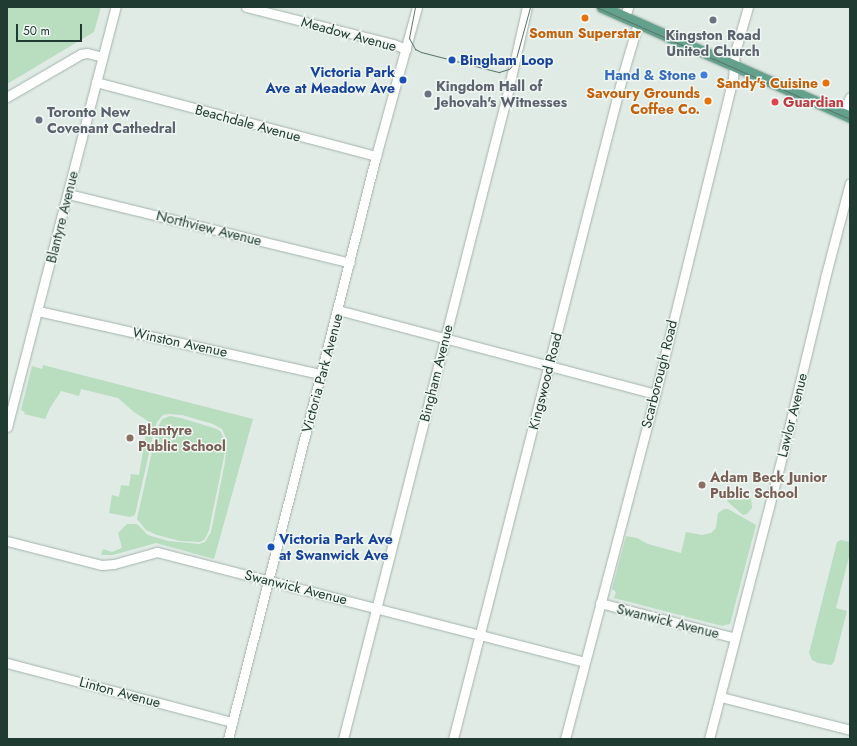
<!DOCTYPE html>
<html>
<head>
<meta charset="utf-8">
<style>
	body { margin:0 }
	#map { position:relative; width:857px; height:746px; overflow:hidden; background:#e0ebe5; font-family:Jost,sans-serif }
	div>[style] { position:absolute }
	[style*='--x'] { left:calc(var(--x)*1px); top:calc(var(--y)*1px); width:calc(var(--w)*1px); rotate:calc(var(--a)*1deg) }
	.green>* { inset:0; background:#b8ddbf }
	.roads { filter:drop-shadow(0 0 1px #a3b3ac) drop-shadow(0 0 1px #a3b3ac) }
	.minor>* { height:9px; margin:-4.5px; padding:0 4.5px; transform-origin:4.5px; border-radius:4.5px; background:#fff }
	.major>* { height:11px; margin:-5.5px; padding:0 5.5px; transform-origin:5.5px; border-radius:5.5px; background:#63a18d }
	.tram>* { height:1px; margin:-0.5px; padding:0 0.5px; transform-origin:0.5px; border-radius:0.5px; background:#5a776d }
	.dots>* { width:11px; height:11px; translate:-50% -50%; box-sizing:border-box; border:2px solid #f0f7f3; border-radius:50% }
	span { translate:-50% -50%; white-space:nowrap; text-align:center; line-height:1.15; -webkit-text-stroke:3px #f0f7f3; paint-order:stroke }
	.food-label { font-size:14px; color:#c56008; font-weight:700 }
	.right { translate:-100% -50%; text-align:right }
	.street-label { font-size:14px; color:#203b32 }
	.worship-label { font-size:14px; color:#5b616d; font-weight:700 }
	.left { translate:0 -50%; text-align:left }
	.transit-label { font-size:14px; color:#164399; font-weight:700 }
	.shop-label { font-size:14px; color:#366cbe; font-weight:700 }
	.health-label { font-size:14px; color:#be3a42; font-weight:700 }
	.education-label { font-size:14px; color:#785e54; font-weight:700 }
	.frame { position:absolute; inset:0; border:8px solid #203b32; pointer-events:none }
	.scale { position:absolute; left:16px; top:24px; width:66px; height:18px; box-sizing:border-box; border:2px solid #203b32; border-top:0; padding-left:5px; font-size:12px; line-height:14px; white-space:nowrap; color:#203b32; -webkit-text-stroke:3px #f0f7f3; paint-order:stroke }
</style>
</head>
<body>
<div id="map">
	<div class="green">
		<i style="clip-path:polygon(7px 7px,101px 7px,94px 32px,7px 84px)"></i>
		<i style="clip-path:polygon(43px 365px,253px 419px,214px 559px,156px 543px,113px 555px,101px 555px,103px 549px,112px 552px,122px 548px,118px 533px,127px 524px,137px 524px,148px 535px,168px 541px,199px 544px,205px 542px,211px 532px,225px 462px,227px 440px,222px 429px,213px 424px,182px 415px,168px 414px,163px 415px,157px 422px,154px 431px,135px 515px,130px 517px,109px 513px,112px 495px,119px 497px,121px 485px,129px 486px,131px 474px,139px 475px,148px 421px,134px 412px,118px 398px,81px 389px,79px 396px,61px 391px,50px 408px,45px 419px,24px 414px,25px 412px,21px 410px,32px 366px,42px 369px)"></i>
		<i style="clip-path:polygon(170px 416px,181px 418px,217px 429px,221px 432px,225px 442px,225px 452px,209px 530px,205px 539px,200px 542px,180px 541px,157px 535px,146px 530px,137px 519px,157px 429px,162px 419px)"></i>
		<i style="clip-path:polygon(727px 489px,738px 497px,747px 495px,751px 498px,752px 508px,747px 514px,743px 515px,728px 502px,723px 494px)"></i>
		<i style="clip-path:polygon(724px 509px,728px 509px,756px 525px,730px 624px,722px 626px,614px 598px,616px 592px,612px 589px,626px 536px,637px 538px,648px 544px,681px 553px,686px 532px,702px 535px,711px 533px,716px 528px,718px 513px)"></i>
		<i style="clip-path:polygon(841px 540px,850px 542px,850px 553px,836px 608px,847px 611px,834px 662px,831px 665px,818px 663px,812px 660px,809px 653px,837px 542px)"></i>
	</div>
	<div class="roads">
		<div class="minor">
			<i style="--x:246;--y:7;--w:152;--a:14.1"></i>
			<i style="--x:393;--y:44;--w:14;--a:21"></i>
			<i style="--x:625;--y:17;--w:10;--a:-73"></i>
			<i style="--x:96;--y:82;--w:290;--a:14.8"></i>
			<i style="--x:7;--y:97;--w:86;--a:-30.2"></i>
			<i style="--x:81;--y:54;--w:6;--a:-9"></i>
			<i style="--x:87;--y:53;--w:16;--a:14"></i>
			<i style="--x:843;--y:113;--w:17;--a:-66"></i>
			<i style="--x:68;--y:194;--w:290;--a:13.7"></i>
			<i style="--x:338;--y:310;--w:328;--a:14.8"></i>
			<i style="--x:38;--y:311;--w:290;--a:12.6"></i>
			<i style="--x:7;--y:427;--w:434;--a:-75.5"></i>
			<i style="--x:7;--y:541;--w:98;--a:14.2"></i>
			<i style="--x:102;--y:565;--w:12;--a:-5"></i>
			<i style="--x:114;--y:564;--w:45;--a:-15.6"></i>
			<i style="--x:157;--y:552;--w:441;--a:14.4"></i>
			<i style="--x:600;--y:603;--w:139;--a:14.5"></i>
			<i style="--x:7;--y:663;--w:233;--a:14.7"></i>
			<i style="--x:721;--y:697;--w:133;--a:14.3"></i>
			<i style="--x:228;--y:739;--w:601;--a:-75.76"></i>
			<i style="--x:376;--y:156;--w:155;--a:-74.6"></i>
			<i style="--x:343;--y:739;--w:669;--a:-75.71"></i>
			<i style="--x:508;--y:91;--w:86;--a:-77.3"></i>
			<i style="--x:453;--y:739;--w:686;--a:-75.66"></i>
			<i style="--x:623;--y:74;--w:53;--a:-73.6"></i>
			<i style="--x:565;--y:739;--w:346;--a:-75.3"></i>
			<i style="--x:653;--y:404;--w:335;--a:-76.2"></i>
			<i style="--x:733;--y:79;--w:27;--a:-86"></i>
			<i style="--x:735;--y:52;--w:47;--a:-73.9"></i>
			<i style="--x:709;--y:739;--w:301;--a:-75.5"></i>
			<i style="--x:784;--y:448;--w:175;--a:-76.4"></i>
			<i style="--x:825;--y:278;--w:98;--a:-75.3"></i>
		</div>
		<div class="major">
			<i style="--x:602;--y:7;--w:271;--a:23.9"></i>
		</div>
	</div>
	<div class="tram">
		<i style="--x:415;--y:7;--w:32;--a:101"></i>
		<i style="--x:409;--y:38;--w:13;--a:61"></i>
		<i style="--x:415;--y:49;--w:7;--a:27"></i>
		<i style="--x:421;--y:52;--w:81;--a:14.4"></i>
		<i style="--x:499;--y:72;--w:10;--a:-17"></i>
		<i style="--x:509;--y:69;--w:9;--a:-49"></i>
		<i style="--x:515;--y:62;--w:57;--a:-74.7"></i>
		<i style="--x:596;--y:7;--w:278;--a:23.8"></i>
	</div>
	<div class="dots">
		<i style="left:585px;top:18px;background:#e8710a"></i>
		<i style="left:713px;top:20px;background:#6b7280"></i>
		<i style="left:452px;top:60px;background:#1a4fb4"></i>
		<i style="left:704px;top:75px;background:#3f7fe0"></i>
		<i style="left:403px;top:80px;background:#1a4fb4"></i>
		<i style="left:826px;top:83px;background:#e8710a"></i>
		<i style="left:428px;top:94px;background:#6b7280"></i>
		<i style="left:708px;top:101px;background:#e8710a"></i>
		<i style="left:775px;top:102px;background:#e0444e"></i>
		<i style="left:39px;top:120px;background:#6b7280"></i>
		<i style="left:130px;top:438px;background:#8d6e63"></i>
		<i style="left:702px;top:485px;background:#8d6e63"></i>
		<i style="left:271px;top:547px;background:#1a4fb4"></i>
	</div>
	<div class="food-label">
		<span style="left:585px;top:33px">Somun Superstar</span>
		<span class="right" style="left:818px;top:83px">Sandy's Cuisine</span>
		<span class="right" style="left:700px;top:101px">Savoury Grounds<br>Coffee Co.</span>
	</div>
	<div class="street-label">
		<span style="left:349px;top:34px;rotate:15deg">Meadow Avenue</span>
		<span style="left:248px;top:123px;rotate:15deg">Beachdale Avenue</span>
		<span style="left:62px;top:217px;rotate:-76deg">Blantyre Avenue</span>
		<span style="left:209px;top:228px;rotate:14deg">Northview Avenue</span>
		<span style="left:180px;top:342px;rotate:12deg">Winston Avenue</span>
		<span style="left:322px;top:373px;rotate:-75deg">Victoria Park Avenue</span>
		<span style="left:436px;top:373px;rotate:-76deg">Bingham Avenue</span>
		<span style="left:659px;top:374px;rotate:-76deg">Scarborough Road</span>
		<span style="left:545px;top:381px;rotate:-76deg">Kingswood Road</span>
		<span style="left:792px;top:415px;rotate:-76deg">Lawlor Avenue</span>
		<span style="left:296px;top:587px;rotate:14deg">Swanwick Avenue</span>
		<span style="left:668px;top:621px;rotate:14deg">Swanwick Avenue</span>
		<span style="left:120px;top:692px;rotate:15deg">Linton Avenue</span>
	</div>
	<div class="worship-label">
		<span style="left:713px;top:43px">Kingston Road<br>United Church</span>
		<span class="left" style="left:436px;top:94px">Kingdom Hall of<br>Jehovah's Witnesses</span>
		<span class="left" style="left:47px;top:120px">Toronto New<br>Covenant Cathedral</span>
	</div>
	<div class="transit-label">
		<span class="left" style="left:460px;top:60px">Bingham Loop</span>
		<span class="right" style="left:395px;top:80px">Victoria Park<br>Ave at Meadow Ave</span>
		<span class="left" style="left:279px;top:547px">Victoria Park Ave<br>at Swanwick Ave</span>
	</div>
	<div class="shop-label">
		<span class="right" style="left:696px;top:75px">Hand &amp; Stone</span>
	</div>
	<div class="health-label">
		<span class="left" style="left:783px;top:102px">Guardian</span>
	</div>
	<div class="education-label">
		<span class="left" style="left:138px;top:438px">Blantyre<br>Public School</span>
		<span class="left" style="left:710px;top:485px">Adam Beck Junior<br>Public School</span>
	</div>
	<div class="frame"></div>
	<div class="scale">50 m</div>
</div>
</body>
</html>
